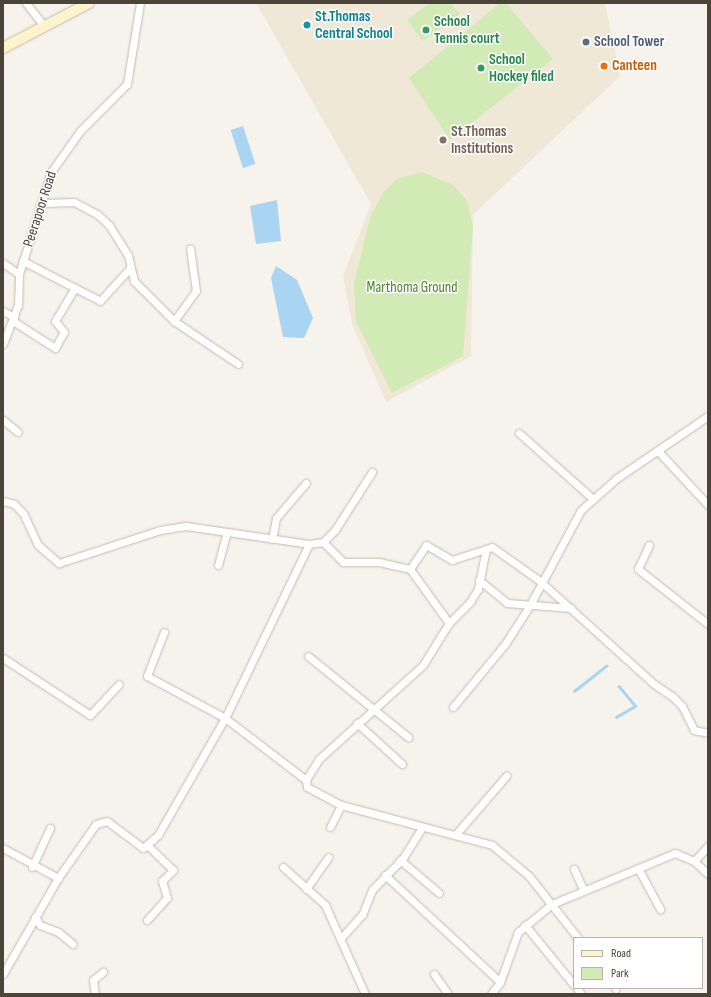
<!DOCTYPE html>
<html>
<head>
<meta charset="utf-8">
<style>
	body { margin:0 }
	#map { position:relative; width:711px; height:997px; overflow:hidden; background:#f6f3ec; font-family:"Sofia Sans Condensed",sans-serif }
	div>[style] { position:absolute }
	[style*='--x'] { left:calc(var(--x)*1px); top:calc(var(--y)*1px); width:calc(var(--w)*1px); rotate:calc(var(--a)*1deg) }
	.education>* { inset:0; background:#efe8d6 }
	.green>* { inset:0; background:#d2eab5 }
	.water>* { inset:0; background:#a9d4f2; transform-origin:0 0 }
	.stream>* { height:2.5px; margin:-1.25px; padding:0 1.25px; transform-origin:1.25px; border-radius:1.25px; background:#a9d4f2 }
	.roads { filter:drop-shadow(0 0 1px #c2bbae) drop-shadow(0 0 1px #c2bbae) }
	.minor>* { height:7px; margin:-3.5px; padding:0 3.5px; transform-origin:3.5px; border-radius:3.5px; background:#fff }
	.secondary>* { height:10px; margin:-5px; padding:0 5px; transform-origin:5px; border-radius:5px; background:#fff3cd }
	.dots>* { width:11px; height:11px; translate:-50% -50%; box-sizing:border-box; border:2px solid #fff; border-radius:50% }
	span { translate:-50% -50%; white-space:nowrap; text-align:center; line-height:1.15; -webkit-text-stroke:3px #fff; paint-order:stroke }
	.culture-label { font-size:15px; color:#0d838f; font-weight:700 }
	.left { translate:0 -50%; text-align:left }
	.leisure-label { font-size:15px; color:#27864d; font-weight:700 }
	.service-label { font-size:15px; color:#4e5e75; font-weight:700 }
	.food-label { font-size:15px; color:#c56008; font-weight:700 }
	.education-label { font-size:15px; color:#785e54; font-weight:700 }
	.street-label { font-size:15px; color:#4b4439 }
	.park-label { font-size:15px; color:#4a7f2a }
	.frame { position:absolute; inset:0; border:4px solid #4b4439; pointer-events:none }
	.legend { position:absolute; left:573px; top:937px; width:130px; height:52px; box-sizing:border-box; background:#fff; border:1px solid #b7b4b0; margin:0; padding:5px 7px; list-style:none; font-size:12px; color:#4b4439 }
	.legend li { display:flex; align-items:center; gap:8px; height:20px }
	.legend b { width:20px; border:1px solid #b7b4b0 }
</style>
</head>
<body>
<div id="map">
	<div class="education">
		<i style="clip-path:polygon(256px 3px,605px 3px,620px 76px,473px 215px,471px 356px,386px 402px,352px 324px,343px 276px,371px 204px)"></i>
	</div>
	<div class="green">
		<i style="clip-path:polygon(430px 3px,450px 3px,460px 14px,423px 41px,407px 20px)"></i>
		<i style="clip-path:polygon(500px 3px,506px 3px,553px 59px,450px 140px,409px 78px)"></i>
		<i style="clip-path:polygon(422px 172px,453px 185px,467px 201px,473px 226px,463px 356px,392px 393px,356px 321px,354px 284px,370px 218px,383px 193px,397px 179px)"></i>
	</div>
	<div class="water">
		<i style="left:243px;top:126px;width:40px;height:13px;rotate:72deg"></i>
		<i style="clip-path:polygon(277px 200px,281px 241px,256px 244px,250px 206px)"></i>
		<i style="clip-path:polygon(276px 266px,297px 280px,313px 318px,304px 338px,283px 337px,271px 278px)"></i>
	</div>
	<div class="stream">
		<i style="--x:574;--y:691;--w:41;--a:-38"></i>
		<i style="--x:616;--y:717;--w:22;--a:-30"></i>
		<i style="--x:635;--y:706;--w:25;--a:-130"></i>
	</div>
	<div class="roads">
		<div class="minor">
			<i style="--x:26;--y:3;--w:29;--a:52"></i>
			<i style="--x:43;--y:203;--w:31;--a:-2"></i>
			<i style="--x:74;--y:202;--w:26;--a:28"></i>
			<i style="--x:97;--y:214;--w:16;--a:43"></i>
			<i style="--x:109;--y:225;--w:36;--a:58"></i>
			<i style="--x:128;--y:255;--w:27;--a:77"></i>
			<i style="--x:134;--y:281;--w:57;--a:45"></i>
			<i style="--x:174;--y:321;--w:77;--a:33.9"></i>
			<i style="--x:3;--y:263;--w:19;--a:35"></i>
			<i style="--x:75;--y:288;--w:28;--a:27"></i>
			<i style="--x:100;--y:301;--w:45;--a:-47.7"></i>
			<i style="--x:3;--y:311;--w:13;--a:29"></i>
			<i style="--x:13;--y:321;--w:50;--a:32.7"></i>
			<i style="--x:55;--y:348;--w:18;--a:-61"></i>
			<i style="--x:64;--y:332;--w:14;--a:-129"></i>
			<i style="--x:55;--y:321;--w:39;--a:-59"></i>
			<i style="--x:75;--y:288;--w:59;--a:-152.6"></i>
			<i style="--x:174;--y:321;--w:37;--a:-54"></i>
			<i style="--x:196;--y:291;--w:43;--a:-97.9"></i>
			<i style="--x:3;--y:344;--w:42;--a:-69"></i>
			<i style="--x:18;--y:305;--w:31;--a:-88"></i>
			<i style="--x:19;--y:274;--w:107;--a:-72.6"></i>
			<i style="--x:51;--y:172;--w:50;--a:-54.7"></i>
			<i style="--x:80;--y:131;--w:66;--a:-45"></i>
			<i style="--x:127;--y:84;--w:82;--a:-80.9"></i>
			<i style="--x:3;--y:420;--w:19;--a:39"></i>
			<i style="--x:519;--y:433;--w:99;--a:41.7"></i>
			<i style="--x:658;--y:451;--w:74;--a:47.2"></i>
			<i style="--x:3;--y:501;--w:11;--a:15"></i>
			<i style="--x:14;--y:504;--w:13;--a:45"></i>
			<i style="--x:23;--y:513;--w:35;--a:65"></i>
			<i style="--x:38;--y:545;--w:28;--a:41"></i>
			<i style="--x:59;--y:563;--w:106;--a:-18.1"></i>
			<i style="--x:160;--y:530;--w:26;--a:-9"></i>
			<i style="--x:186;--y:526;--w:124;--a:8.3"></i>
			<i style="--x:309;--y:544;--w:14;--a:-8"></i>
			<i style="--x:323;--y:542;--w:28;--a:45"></i>
			<i style="--x:343;--y:562;--w:36;--a:0"></i>
			<i style="--x:379;--y:562;--w:32;--a:13"></i>
			<i style="--x:410;--y:569;--w:29;--a:-56"></i>
			<i style="--x:426;--y:545;--w:30;--a:30"></i>
			<i style="--x:452;--y:560;--w:42;--a:-18"></i>
			<i style="--x:492;--y:547;--w:59;--a:35.3"></i>
			<i style="--x:540;--y:581;--w:154;--a:42.1"></i>
			<i style="--x:654;--y:684;--w:23;--a:34"></i>
			<i style="--x:673;--y:697;--w:13;--a:45"></i>
			<i style="--x:682;--y:706;--w:27;--a:63"></i>
			<i style="--x:694;--y:730;--w:14;--a:12"></i>
			<i style="--x:272;--y:539;--w:21;--a:-79"></i>
			<i style="--x:276;--y:518;--w:46;--a:-49.4"></i>
			<i style="--x:323;--y:542;--w:17;--a:-45"></i>
			<i style="--x:335;--y:530;--w:69;--a:-57.5"></i>
			<i style="--x:649;--y:545;--w:26;--a:115"></i>
			<i style="--x:638;--y:569;--w:89;--a:38.2"></i>
			<i style="--x:486;--y:549;--w:41;--a:101.3"></i>
			<i style="--x:478;--y:589;--w:15;--a:122"></i>
			<i style="--x:470;--y:602;--w:30;--a:135"></i>
			<i style="--x:449;--y:623;--w:49;--a:121.8"></i>
			<i style="--x:423;--y:665;--w:140;--a:137.9"></i>
			<i style="--x:319;--y:759;--w:25;--a:122"></i>
			<i style="--x:306;--y:780;--w:7;--a:82"></i>
			<i style="--x:307;--y:787;--w:38;--a:28"></i>
			<i style="--x:341;--y:805;--w:156;--a:14.8"></i>
			<i style="--x:492;--y:845;--w:48;--a:40"></i>
			<i style="--x:529;--y:876;--w:79;--a:51.7"></i>
			<i style="--x:218;--y:565;--w:34;--a:-75"></i>
			<i style="--x:410;--y:569;--w:67;--a:54.2"></i>
			<i style="--x:479;--y:580;--w:36;--a:39"></i>
			<i style="--x:507;--y:603;--w:64;--a:4.5"></i>
			<i style="--x:164;--y:632;--w:47;--a:111.1"></i>
			<i style="--x:147;--y:676;--w:89;--a:28.3"></i>
			<i style="--x:225;--y:718;--w:102;--a:37.4"></i>
			<i style="--x:308;--y:656;--w:129;--a:39"></i>
			<i style="--x:3;--y:658;--w:104;--a:33.2"></i>
			<i style="--x:90;--y:715;--w:42;--a:-46.9"></i>
			<i style="--x:453;--y:707;--w:82;--a:-50.5"></i>
			<i style="--x:505;--y:644;--w:46;--a:-57.3"></i>
			<i style="--x:530;--y:605;--w:108;--a:-61.8"></i>
			<i style="--x:581;--y:510;--w:48;--a:-41.6"></i>
			<i style="--x:617;--y:478;--w:110;--a:-34.3"></i>
			<i style="--x:357;--y:723;--w:61;--a:42.3"></i>
			<i style="--x:330;--y:827;--w:25;--a:-63"></i>
			<i style="--x:456;--y:834;--w:77;--a:-49.2"></i>
			<i style="--x:3;--y:848;--w:63;--a:28.6"></i>
			<i style="--x:400;--y:860;--w:51;--a:40.2"></i>
			<i style="--x:694;--y:861;--w:21;--a:-47"></i>
			<i style="--x:32;--y:867;--w:43;--a:-65.2"></i>
			<i style="--x:283;--y:867;--w:57;--a:42.1"></i>
			<i style="--x:325;--y:905;--w:98;--a:65.8"></i>
			<i style="--x:638;--y:868;--w:47;--a:61.8"></i>
			<i style="--x:574;--y:869;--w:24;--a:66"></i>
			<i style="--x:385;--y:875;--w:157;--a:42.9"></i>
			<i style="--x:306;--y:889;--w:39;--a:-55"></i>
			<i style="--x:35;--y:917;--w:9;--a:58"></i>
			<i style="--x:40;--y:925;--w:19;--a:21"></i>
			<i style="--x:58;--y:932;--w:19;--a:39"></i>
			<i style="--x:147;--y:920;--w:30;--a:-48"></i>
			<i style="--x:167;--y:898;--w:18;--a:-106"></i>
			<i style="--x:162;--y:881;--w:16;--a:-45"></i>
			<i style="--x:173;--y:870;--w:35;--a:-136"></i>
			<i style="--x:525;--y:925;--w:77;--a:50.8"></i>
			<i style="--x:341;--y:938;--w:31;--a:-48"></i>
			<i style="--x:362;--y:915;--w:27;--a:-68"></i>
			<i style="--x:372;--y:890;--w:45;--a:-45.9"></i>
			<i style="--x:403;--y:858;--w:36;--a:-58"></i>
			<i style="--x:3;--y:974;--w:111;--a:-60.2"></i>
			<i style="--x:58;--y:878;--w:66;--a:-54.9"></i>
			<i style="--x:96;--y:824;--w:11;--a:-15"></i>
			<i style="--x:107;--y:821;--w:45;--a:36.9"></i>
			<i style="--x:143;--y:848;--w:20;--a:-41"></i>
			<i style="--x:158;--y:835;--w:135;--a:-60.2"></i>
			<i style="--x:225;--y:718;--w:193;--a:-64.2"></i>
			<i style="--x:434;--y:974;--w:24;--a:55"></i>
			<i style="--x:577;--y:988;--w:7;--a:56"></i>
			<i style="--x:615;--y:988;--w:1;--a:45"></i>
			<i style="--x:95;--y:994;--w:14;--a:-98"></i>
			<i style="--x:93;--y:980;--w:13;--a:-39"></i>
			<i style="--x:491;--y:994;--w:15;--a:-53"></i>
			<i style="--x:500;--y:982;--w:53;--a:-70.2"></i>
			<i style="--x:518;--y:932;--w:44;--a:-39.5"></i>
			<i style="--x:552;--y:904;--w:133;--a:-22.5"></i>
			<i style="--x:675;--y:853;--w:21;--a:23"></i>
			<i style="--x:694;--y:861;--w:19;--a:43"></i>
		</div>
		<div class="secondary">
			<i style="--x:3;--y:48;--w:97;--a:-27.6"></i>
		</div>
	</div>
	<div class="dots">
		<i style="left:307px;top:25px;background:#0f9aa8"></i>
		<i style="left:426px;top:30px;background:#2e9e5b"></i>
		<i style="left:586px;top:42px;background:#5c6f8a"></i>
		<i style="left:604px;top:66px;background:#e8710a"></i>
		<i style="left:481px;top:68px;background:#2e9e5b"></i>
		<i style="left:443px;top:140px;background:#8d6e63"></i>
	</div>
	<div class="culture-label">
		<span class="left" style="left:315px;top:25px">St.Thomas<br>Central School</span>
	</div>
	<div class="leisure-label">
		<span class="left" style="left:434px;top:30px">School<br>Tennis court</span>
		<span class="left" style="left:489px;top:68px">School<br>Hockey filed</span>
	</div>
	<div class="service-label">
		<span class="left" style="left:594px;top:42px">School Tower</span>
	</div>
	<div class="food-label">
		<span class="left" style="left:612px;top:66px">Canteen</span>
	</div>
	<div class="education-label">
		<span class="left" style="left:451px;top:140px">St.Thomas<br>Institutions</span>
	</div>
	<div class="street-label">
		<span style="left:40px;top:209px;rotate:-72deg">Peerapoor Road</span>
	</div>
	<div class="park-label">
		<span style="left:412px;top:288px">Marthoma Ground</span>
	</div>
	<div class="frame"></div>
	<ul class="legend">
	<li><b style="height:5px;background:#fff3cd"></b>Road</li>
	<li><b style="height:11px;background:#d2eab5"></b>Park</li>
	</ul>
</div>
</body>
</html>
